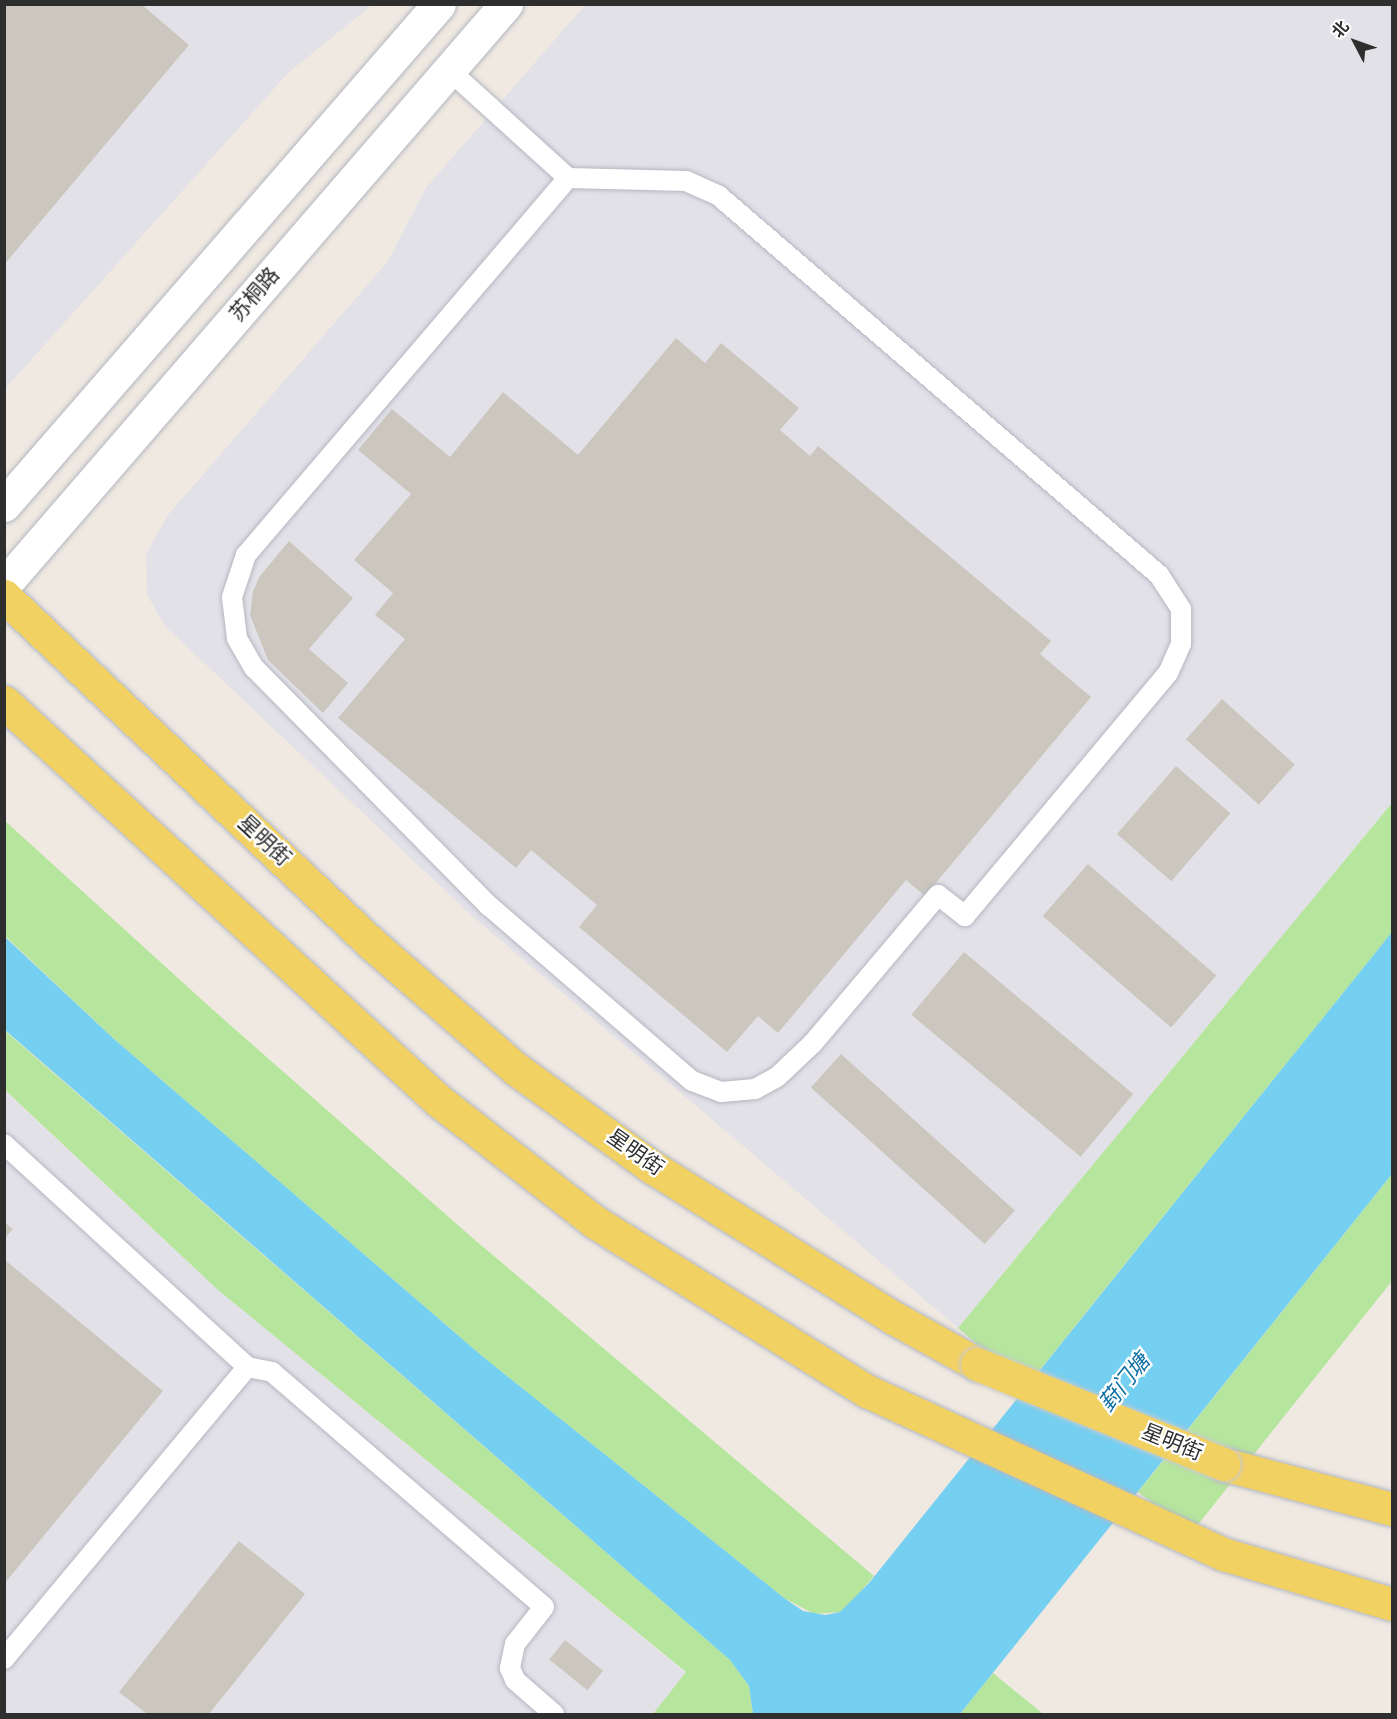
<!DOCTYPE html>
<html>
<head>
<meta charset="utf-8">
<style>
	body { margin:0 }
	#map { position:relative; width:1397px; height:1719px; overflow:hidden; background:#efe9e1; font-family:"Sofia Sans Condensed","Noto Sans SC",sans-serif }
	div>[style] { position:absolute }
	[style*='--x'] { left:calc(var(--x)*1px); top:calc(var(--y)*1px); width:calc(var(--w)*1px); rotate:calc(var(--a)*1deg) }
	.industrial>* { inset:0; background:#e3e1e8 }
	.green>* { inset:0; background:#b6e59e }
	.water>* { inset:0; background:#75cff0 }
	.building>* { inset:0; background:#cbc7bf; transform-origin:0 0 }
	.roads { filter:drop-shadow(0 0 2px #b4b7c1) drop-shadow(0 0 2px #b4b7c1) }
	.lane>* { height:20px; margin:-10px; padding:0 10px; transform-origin:10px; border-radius:10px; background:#fff }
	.secondary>* { height:33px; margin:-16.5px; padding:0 16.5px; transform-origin:16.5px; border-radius:16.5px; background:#fff }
	.primary>* { height:33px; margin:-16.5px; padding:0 16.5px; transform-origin:16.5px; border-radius:16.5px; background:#f2d163 }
	.bridges { filter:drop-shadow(0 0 2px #c9c9c9) drop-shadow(0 0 2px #c9c9c9) }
	.primary-bridge>* { height:33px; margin:-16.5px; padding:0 16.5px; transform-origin:16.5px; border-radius:16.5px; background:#f2d163 }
	span { translate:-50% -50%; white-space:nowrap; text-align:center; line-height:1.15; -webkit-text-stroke:4.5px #fff; paint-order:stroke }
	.street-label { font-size:21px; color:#2e2e2e }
	.water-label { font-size:22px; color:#0d6fa3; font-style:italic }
	.frame { position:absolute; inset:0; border:6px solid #2e2e2e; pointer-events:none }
	.north { position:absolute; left:1325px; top:12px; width:60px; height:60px; -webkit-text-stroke:4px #fff; paint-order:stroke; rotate:311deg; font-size:16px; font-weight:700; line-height:24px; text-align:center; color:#2e2e2e }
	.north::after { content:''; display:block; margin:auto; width:21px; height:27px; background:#2e2e2e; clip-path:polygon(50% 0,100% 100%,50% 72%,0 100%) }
</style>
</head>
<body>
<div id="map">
	<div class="industrial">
		<i style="clip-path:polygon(5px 5px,372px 5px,288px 73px,5px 389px)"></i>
		<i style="clip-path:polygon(585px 5px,1392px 5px,1392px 803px,958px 1328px,473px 917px,166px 627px,147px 595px,146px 554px,168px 515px,389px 260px,425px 189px)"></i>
		<i style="clip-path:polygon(4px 1090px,218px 1290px,686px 1673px,653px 1714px,5px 1714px)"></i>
	</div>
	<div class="green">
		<i style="clip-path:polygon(1392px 803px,1392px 932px,1027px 1386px,958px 1328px)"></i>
		<i style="clip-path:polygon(4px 820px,212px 1009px,476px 1241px,874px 1576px,850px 1604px,840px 1612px,814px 1614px,784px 1598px,482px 1356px,114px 1039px,5px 936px)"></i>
		<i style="clip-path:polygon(4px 1030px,730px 1660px,749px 1686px,753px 1714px,653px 1714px,686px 1672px,218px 1290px,5px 1090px)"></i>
		<i style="clip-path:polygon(1392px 1174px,1392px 1281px,1192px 1532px,1138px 1492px)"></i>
		<i style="clip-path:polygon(993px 1673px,1043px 1714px,960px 1714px)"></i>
	</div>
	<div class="water">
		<i style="clip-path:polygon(1392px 932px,1392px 1174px,960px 1714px,753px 1714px,749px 1686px,730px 1660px,5px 1030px,4px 936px,114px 1039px,482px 1356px,784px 1598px,803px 1611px,825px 1615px,840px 1612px,869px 1583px)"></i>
	</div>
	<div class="building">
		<i style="clip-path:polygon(4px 4px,141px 4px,189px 45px,4px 265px)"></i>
		<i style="clip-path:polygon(676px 338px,705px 363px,721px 343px,799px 408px,780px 430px,810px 456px,818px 446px,1051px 641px,1040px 654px,1091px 697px,925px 896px,906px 880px,778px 1033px,758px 1016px,727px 1052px,579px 927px,597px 905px,531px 850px,516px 868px,338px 718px,405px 639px,375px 615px,393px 593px,354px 560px,411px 494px,358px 450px,392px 409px,450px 457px,503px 392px,578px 455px)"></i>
		<i style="clip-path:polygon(289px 541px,353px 598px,309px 649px,348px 683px,323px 713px,268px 660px,250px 615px,253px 591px,260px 576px)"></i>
		<i style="left:1222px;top:699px;width:98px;height:54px;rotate:42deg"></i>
		<i style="left:1176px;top:766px;width:72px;height:90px;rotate:41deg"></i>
		<i style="left:1088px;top:864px;width:170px;height:69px;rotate:41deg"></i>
		<i style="left:964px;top:952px;width:221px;height:82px;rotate:40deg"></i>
		<i style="left:841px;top:1054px;width:234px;height:45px;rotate:42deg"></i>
		<i style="clip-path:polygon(4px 1222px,13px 1229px,4px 1239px)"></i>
		<i style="clip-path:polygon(5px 1260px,163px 1391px,5px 1583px)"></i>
		<i style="clip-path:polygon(239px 1541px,305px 1594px,209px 1714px,147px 1714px,119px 1692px)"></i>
		<i style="left:565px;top:1640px;width:49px;height:25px;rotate:39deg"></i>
	</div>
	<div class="roads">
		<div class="lane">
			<i style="--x:449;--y:70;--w:161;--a:42.2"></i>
			<i style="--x:568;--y:178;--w:118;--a:1.5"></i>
			<i style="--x:686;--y:181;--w:36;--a:24"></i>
			<i style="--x:719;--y:196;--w:581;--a:40.74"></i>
			<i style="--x:1159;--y:575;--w:40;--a:57.1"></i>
			<i style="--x:1181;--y:609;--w:35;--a:90"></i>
			<i style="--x:1181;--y:644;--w:32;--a:114"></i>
			<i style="--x:1168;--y:673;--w:317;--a:129.9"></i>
			<i style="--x:965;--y:916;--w:34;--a:-142"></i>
			<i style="--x:938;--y:895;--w:195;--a:130.2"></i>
			<i style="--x:812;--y:1044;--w:48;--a:136.7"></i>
			<i style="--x:777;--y:1077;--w:25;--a:151"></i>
			<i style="--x:755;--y:1089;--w:34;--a:175"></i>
			<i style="--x:721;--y:1092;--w:31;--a:-159"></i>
			<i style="--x:692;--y:1081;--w:268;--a:-139.2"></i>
			<i style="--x:489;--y:906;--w:334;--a:-134.6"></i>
			<i style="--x:254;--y:668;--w:34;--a:-120"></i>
			<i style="--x:237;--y:638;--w:41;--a:-97"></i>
			<i style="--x:232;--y:597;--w:44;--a:-71.6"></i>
			<i style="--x:246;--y:555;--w:496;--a:-49.5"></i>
			<i style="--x:4;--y:1144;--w:330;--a:42.5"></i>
			<i style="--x:247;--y:1367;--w:25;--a:11"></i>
			<i style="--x:272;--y:1372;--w:359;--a:40.8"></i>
			<i style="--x:544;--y:1607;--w:47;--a:128.1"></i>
			<i style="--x:515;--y:1644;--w:25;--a:102"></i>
			<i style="--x:510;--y:1668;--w:13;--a:67"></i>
			<i style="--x:515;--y:1680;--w:52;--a:41.1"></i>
			<i style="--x:4;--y:1659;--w:380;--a:-50.2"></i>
		</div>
		<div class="secondary">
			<i style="--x:4;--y:505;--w:663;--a:-49.03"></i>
			<i style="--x:4;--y:585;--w:768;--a:-49.17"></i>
		</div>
		<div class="primary">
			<i style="--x:4;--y:596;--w:505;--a:43.4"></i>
			<i style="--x:371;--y:943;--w:192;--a:41"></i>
			<i style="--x:516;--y:1069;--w:168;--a:35.8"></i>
			<i style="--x:652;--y:1167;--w:285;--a:32"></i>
			<i style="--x:894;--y:1318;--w:95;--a:29"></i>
			<i style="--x:4;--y:702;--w:590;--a:42.53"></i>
			<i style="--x:439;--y:1101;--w:197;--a:37.8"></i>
			<i style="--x:595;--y:1222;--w:320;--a:31.9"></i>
			<i style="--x:867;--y:1391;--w:392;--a:24.6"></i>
			<i style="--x:1223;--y:1554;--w:176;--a:16.5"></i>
			<i style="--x:1223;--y:1464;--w:175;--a:14.9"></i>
		</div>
	</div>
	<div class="bridges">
		<div class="primary-bridge">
			<i style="--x:977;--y:1364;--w:266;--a:22.1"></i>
		</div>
	</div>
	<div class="street-label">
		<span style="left:255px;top:295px;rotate:-49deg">苏桐路</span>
		<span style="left:264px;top:841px;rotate:43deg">星明街</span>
		<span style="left:635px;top:1153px;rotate:35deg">星明街</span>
		<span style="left:1172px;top:1443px;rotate:22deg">星明街</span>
	</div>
	<div class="water-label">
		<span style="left:1125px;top:1383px;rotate:-51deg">葑门塘</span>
	</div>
	<div class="frame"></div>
	<div class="north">北</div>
</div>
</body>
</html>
